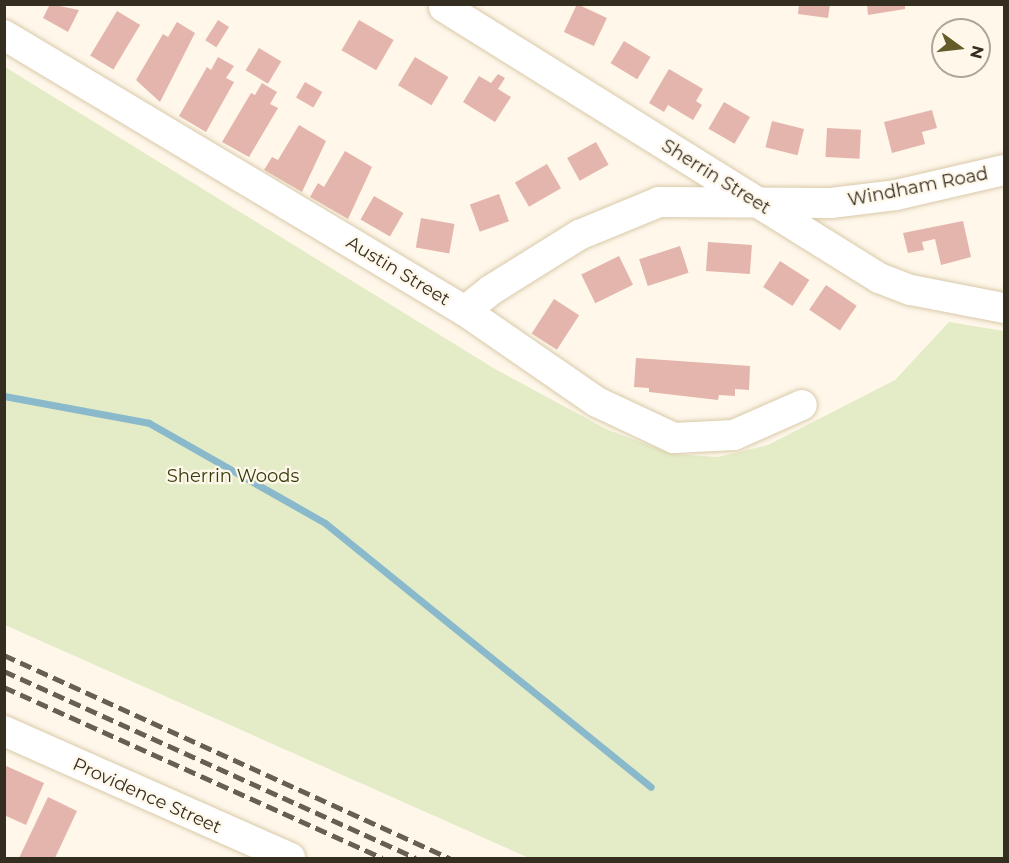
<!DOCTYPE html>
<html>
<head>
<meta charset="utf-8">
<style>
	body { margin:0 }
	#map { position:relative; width:1009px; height:863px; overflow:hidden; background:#fef7ea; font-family:Montserrat,sans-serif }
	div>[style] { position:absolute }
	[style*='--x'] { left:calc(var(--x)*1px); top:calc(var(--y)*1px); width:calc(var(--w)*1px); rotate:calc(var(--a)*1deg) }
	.green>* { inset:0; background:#e4ecc7 }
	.stream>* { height:7px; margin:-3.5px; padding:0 3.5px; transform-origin:3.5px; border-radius:3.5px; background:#89b9cb }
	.building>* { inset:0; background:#e4b5ac; transform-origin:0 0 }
	.roads { filter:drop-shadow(0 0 2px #d9c9a9) drop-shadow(0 0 2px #d9c9a9) }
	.minor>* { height:30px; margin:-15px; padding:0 15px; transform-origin:15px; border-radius:15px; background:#fff }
	.rail>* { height:4.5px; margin-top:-2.25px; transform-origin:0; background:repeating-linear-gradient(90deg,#666053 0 12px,transparent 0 18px) }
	span { translate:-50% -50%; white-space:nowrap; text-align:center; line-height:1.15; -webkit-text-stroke:4.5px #fef7ea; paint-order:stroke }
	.street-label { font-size:18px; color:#342e21 }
	.park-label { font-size:18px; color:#363d0c }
	.frame { position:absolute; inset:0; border:6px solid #342e21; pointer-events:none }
	.north { position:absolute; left:931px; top:18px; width:60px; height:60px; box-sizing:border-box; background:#fef7ea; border:2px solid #ada79a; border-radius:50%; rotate:105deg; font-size:16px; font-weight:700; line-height:24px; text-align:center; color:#342e21 }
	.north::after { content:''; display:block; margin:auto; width:21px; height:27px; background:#635c28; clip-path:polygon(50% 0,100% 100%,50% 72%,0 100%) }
</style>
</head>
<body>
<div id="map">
	<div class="green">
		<i style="clip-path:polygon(5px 67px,495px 369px,608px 430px,673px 454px,718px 457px,768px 445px,895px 380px,949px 322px,1004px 331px,1004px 858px,529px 858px,5px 625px)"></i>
	</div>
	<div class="stream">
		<i style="--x:4;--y:396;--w:147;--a:10.5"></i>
		<i style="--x:149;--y:423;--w:202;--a:29.6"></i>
		<i style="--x:325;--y:523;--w:419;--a:39"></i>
	</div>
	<div class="building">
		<i style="clip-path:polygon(50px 4px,79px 10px,68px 32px,43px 18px)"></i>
		<i style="left:577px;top:4px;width:33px;height:31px;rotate:25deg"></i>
		<i style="clip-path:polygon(799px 4px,830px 4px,828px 18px,798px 14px)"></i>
		<i style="clip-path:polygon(867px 4px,905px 4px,905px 9px,868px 15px)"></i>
		<i style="left:117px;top:11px;width:27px;height:52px;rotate:31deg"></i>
		<i style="left:218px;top:20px;width:13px;height:24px;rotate:32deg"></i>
		<i style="left:359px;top:20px;width:40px;height:35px;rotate:30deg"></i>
		<i style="clip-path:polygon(177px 22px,195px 33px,160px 102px,136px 80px,163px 34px,168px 37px)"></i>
		<i style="left:624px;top:41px;width:31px;height:26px;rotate:31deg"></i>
		<i style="left:259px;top:48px;width:26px;height:26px;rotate:31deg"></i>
		<i style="clip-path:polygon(218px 57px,234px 66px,226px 78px,234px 82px,206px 132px,179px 116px,207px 67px,211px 70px)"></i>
		<i style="left:415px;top:57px;width:39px;height:33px;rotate:31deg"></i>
		<i style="clip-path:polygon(669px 69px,703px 89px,696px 101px,702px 105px,693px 120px,668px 105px,664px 112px,649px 103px)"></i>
		<i style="clip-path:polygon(498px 74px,505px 78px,498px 89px,511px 97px,495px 122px,463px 102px,479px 76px,491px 83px)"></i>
		<i style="left:305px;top:82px;width:20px;height:18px;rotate:30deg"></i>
		<i style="clip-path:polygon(262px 83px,277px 92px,270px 104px,278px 108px,249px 157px,222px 142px,251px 93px,255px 95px)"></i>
		<i style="left:724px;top:102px;width:30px;height:31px;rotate:30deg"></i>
		<i style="clip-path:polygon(932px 110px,937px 128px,922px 132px,925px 144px,892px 153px,884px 122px)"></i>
		<i style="left:772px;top:121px;width:33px;height:27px;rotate:14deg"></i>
		<i style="clip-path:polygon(299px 125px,326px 141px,302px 192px,264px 170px,272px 157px,278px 160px)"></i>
		<i style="left:827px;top:128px;width:34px;height:29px;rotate:3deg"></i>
		<i style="left:596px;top:142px;width:26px;height:33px;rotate:61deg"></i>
		<i style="clip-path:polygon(345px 151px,372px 167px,348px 219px,310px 197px,318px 183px,324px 187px)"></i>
		<i style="left:547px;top:164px;width:28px;height:37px;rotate:60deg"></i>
		<i style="left:499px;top:194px;width:29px;height:31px;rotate:70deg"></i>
		<i style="left:374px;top:196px;width:34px;height:27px;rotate:30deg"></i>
		<i style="left:421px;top:218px;width:34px;height:30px;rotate:10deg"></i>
		<i style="clip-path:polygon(963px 221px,971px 257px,941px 265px,935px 239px,922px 242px,924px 250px,908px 253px,903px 233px)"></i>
		<i style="left:708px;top:242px;width:44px;height:29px;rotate:4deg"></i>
		<i style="left:680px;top:246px;width:28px;height:43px;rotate:72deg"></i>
		<i style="left:619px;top:256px;width:32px;height:42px;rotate:64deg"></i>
		<i style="left:780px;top:261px;width:35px;height:31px;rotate:33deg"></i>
		<i style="left:826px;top:285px;width:37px;height:30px;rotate:34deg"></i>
		<i style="left:554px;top:299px;width:30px;height:41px;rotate:33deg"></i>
		<i style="clip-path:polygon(636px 358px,750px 366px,749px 390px,735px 389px,735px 396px,719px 395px,718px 400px,649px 392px,649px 388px,634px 387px)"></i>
		<i style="clip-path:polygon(4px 765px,44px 783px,26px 825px,4px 815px)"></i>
		<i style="clip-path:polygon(48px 797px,77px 811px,55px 858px,19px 858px)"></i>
	</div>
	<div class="roads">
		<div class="minor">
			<i style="--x:444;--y:7;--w:513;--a:31.92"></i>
			<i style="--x:879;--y:278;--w:34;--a:21"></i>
			<i style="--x:911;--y:290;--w:95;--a:11"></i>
			<i style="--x:4;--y:35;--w:537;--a:30.91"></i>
			<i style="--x:465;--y:311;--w:160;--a:34.6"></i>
			<i style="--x:597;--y:402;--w:85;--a:25.1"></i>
			<i style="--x:674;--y:438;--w:60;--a:-2.9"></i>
			<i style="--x:734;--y:435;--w:74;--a:-23.8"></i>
			<i style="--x:465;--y:311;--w:33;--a:-39"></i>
			<i style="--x:491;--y:290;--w:104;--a:-32"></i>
			<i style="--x:579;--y:235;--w:87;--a:-22.4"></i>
			<i style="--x:659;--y:202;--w:172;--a:0.3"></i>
			<i style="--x:831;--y:203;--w:65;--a:-7"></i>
			<i style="--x:896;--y:195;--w:111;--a:-13"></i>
			<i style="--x:4;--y:731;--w:313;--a:23.9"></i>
		</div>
	</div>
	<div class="rail">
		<i style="--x:4;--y:655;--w:490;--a:24.5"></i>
		<i style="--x:4;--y:671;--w:452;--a:24.4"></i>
		<i style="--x:4;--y:687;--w:415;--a:24.3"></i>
	</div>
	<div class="street-label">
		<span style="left:716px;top:177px;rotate:32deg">Sherrin Street</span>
		<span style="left:918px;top:187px;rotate:-11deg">Windham Road</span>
		<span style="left:398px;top:271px;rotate:31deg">Austin Street</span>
		<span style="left:147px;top:796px;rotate:24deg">Providence Street</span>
	</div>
	<div class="park-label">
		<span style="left:233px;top:476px">Sherrin Woods</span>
	</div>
	<div class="frame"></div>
	<div class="north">N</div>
</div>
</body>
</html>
